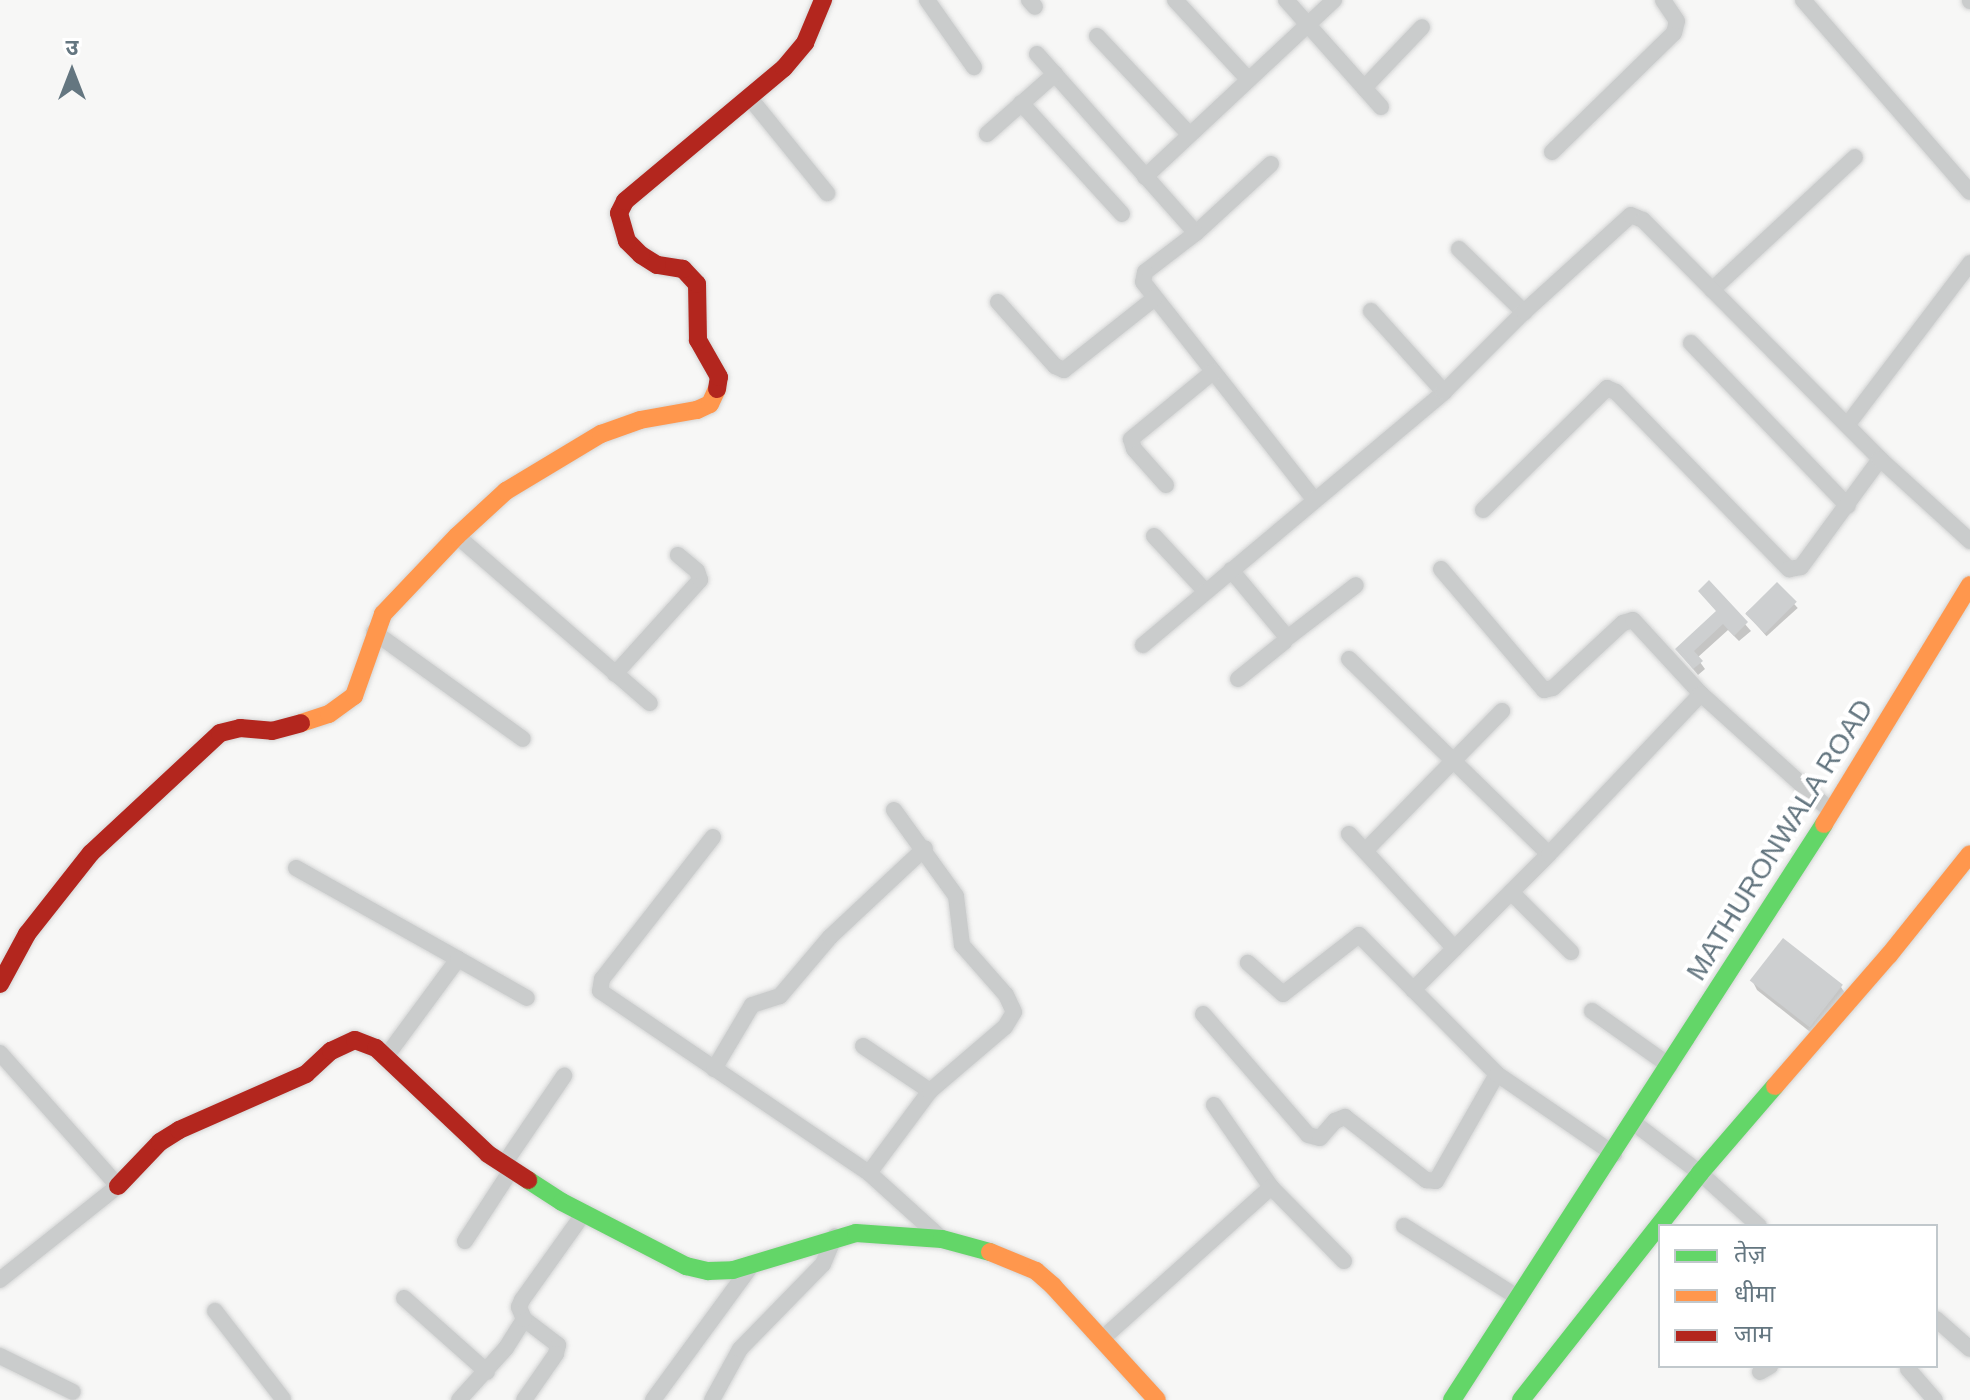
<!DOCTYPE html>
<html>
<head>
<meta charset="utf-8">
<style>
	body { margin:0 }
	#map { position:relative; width:1970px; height:1400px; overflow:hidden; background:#f7f7f6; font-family:Helvetica,"Noto Sans Devanagari",sans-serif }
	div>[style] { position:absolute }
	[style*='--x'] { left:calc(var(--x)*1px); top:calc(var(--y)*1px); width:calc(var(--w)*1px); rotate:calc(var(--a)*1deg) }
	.shadow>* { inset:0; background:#0003; transform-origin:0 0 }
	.building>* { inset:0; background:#cdcfd0; transform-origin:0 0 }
	.roads { filter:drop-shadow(0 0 2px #d3d4d4) drop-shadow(0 0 2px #d3d4d4) }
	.street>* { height:16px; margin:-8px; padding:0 8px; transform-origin:8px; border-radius:8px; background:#cacccc }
	.fast>* { height:18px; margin:-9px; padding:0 9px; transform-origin:9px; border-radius:9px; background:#63d668 }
	.slow>* { height:18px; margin:-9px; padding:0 9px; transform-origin:9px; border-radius:9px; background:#ff974d }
	.jam>* { height:18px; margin:-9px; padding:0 9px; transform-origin:9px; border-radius:9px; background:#b3261e }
	span { translate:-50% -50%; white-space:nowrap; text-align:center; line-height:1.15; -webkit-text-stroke:8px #fff; paint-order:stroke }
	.street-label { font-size:28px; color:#647680 }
	.legend { position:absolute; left:1658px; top:1224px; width:280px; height:144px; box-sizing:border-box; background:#fff; border:2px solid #c1c8cc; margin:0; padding:10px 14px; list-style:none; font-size:24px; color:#647680 }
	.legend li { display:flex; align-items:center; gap:16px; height:40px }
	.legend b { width:40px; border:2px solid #c1c8cc }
	.north { position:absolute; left:32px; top:32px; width:80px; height:80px; -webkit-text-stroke:6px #fff; paint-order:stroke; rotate:0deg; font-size:22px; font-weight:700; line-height:32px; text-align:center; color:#647680 }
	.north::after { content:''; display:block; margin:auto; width:28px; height:36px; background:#647680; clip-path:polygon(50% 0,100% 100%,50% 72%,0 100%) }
</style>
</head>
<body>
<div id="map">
	<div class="shadow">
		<i style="clip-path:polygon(1709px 583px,1751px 631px,1739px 641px,1728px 630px,1697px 658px,1705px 669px,1698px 675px,1677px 650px,1718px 613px,1700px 591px)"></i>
		<i style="left:1777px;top:585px;width:31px;height:42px;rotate:48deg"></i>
		<i style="clip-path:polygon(1752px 980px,1841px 987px,1847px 996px,1814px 1035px,1757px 990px)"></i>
	</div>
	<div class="building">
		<i style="clip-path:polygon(1709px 580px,1748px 622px,1734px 636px,1723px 624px,1694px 651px,1703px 661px,1693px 669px,1675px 649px,1716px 611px,1698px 591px)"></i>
		<i style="left:1777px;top:582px;width:28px;height:45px;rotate:45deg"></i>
		<i style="left:1783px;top:938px;width:76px;height:54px;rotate:38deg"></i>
	</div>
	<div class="roads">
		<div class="street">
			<i style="--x:927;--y:0;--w:82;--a:55"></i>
			<i style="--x:1029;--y:0;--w:9;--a:49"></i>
			<i style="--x:1175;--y:0;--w:108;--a:47.3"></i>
			<i style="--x:1286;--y:0;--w:143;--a:48.4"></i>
			<i style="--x:1803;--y:0;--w:254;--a:49"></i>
			<i style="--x:1970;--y:0;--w:1;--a:90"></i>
			<i style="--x:1097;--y:36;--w:133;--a:46.8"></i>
			<i style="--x:1037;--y:54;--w:239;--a:48.4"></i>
			<i style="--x:1364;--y:88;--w:84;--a:-46.4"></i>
			<i style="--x:749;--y:97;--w:124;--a:50.9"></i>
			<i style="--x:1021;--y:103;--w:150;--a:47.7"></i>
			<i style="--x:987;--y:134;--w:91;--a:-41.4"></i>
			<i style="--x:1552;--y:152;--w:170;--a:-44.3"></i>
			<i style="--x:1674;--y:33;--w:12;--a:-76"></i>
			<i style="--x:1677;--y:21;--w:25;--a:-124"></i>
			<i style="--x:1271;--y:164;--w:102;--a:137.4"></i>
			<i style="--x:1196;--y:233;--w:64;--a:142.6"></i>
			<i style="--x:1145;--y:272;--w:10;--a:101"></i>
			<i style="--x:1143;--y:282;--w:276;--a:51.8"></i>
			<i style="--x:1145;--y:177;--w:259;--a:-43.1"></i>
			<i style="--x:1459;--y:249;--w:91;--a:44.1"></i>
			<i style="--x:1712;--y:290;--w:195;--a:-42.9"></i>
			<i style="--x:998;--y:302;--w:86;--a:48.3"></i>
			<i style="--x:1055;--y:366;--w:10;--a:24"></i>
			<i style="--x:1064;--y:370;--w:116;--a:-38.4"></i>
			<i style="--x:1371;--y:311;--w:109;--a:48"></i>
			<i style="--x:1691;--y:343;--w:226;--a:46.1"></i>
			<i style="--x:1848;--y:424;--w:202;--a:-52.8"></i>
			<i style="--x:1166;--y:485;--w:48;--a:-131.6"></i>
			<i style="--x:1134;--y:449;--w:10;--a:-107"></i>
			<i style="--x:1131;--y:439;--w:106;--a:-39.3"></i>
			<i style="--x:1483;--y:510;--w:174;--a:-44.5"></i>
			<i style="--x:1607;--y:388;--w:10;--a:24"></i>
			<i style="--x:1616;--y:392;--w:248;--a:45.7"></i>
			<i style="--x:1789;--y:569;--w:12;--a:-9"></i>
			<i style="--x:1801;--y:567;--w:134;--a:-53.8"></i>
			<i style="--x:457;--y:536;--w:255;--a:40.9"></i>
			<i style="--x:1154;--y:536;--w:76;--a:47.1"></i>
			<i style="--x:1441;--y:569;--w:159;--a:49.6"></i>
			<i style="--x:1544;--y:690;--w:9;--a:-13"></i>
			<i style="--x:1553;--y:688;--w:96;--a:-42.9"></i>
			<i style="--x:1623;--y:623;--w:10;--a:-17"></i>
			<i style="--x:1633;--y:620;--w:100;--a:47.4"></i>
			<i style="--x:1231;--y:570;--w:86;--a:50.2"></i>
			<i style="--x:1286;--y:636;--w:6;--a:108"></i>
			<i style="--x:1284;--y:642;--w:59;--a:141.2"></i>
			<i style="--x:374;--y:632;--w:183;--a:35.7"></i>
			<i style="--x:1286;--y:639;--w:88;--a:-37.6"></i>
			<i style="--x:1143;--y:645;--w:393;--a:-40"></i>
			<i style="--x:1444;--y:392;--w:113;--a:-45"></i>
			<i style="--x:1524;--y:312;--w:144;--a:-42.2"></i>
			<i style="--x:1631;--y:215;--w:13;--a:23"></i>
			<i style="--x:1643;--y:220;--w:337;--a:45.2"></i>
			<i style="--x:1880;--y:459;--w:122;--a:42.3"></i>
			<i style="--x:1349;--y:659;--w:279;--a:44.3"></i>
			<i style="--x:615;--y:674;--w:127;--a:-47.9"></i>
			<i style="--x:700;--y:580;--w:9;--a:-108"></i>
			<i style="--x:697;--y:571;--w:25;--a:-140"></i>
			<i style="--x:1349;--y:834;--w:156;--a:47.3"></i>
			<i style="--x:713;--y:837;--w:180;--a:128"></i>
			<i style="--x:602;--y:979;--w:12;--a:99"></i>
			<i style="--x:600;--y:991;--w:325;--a:34.1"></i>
			<i style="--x:869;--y:1173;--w:98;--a:42.1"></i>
			<i style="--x:1365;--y:851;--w:196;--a:-45.6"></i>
			<i style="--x:296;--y:868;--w:186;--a:29.3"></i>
			<i style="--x:1511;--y:892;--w:85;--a:45"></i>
			<i style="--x:1413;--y:990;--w:192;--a:-45"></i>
			<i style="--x:1549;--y:854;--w:221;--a:-46.5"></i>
			<i style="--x:1701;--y:694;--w:176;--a:42"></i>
			<i style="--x:1592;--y:1011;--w:95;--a:35.2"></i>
			<i style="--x:1203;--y:1014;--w:160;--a:49"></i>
			<i style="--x:1308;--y:1135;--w:12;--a:14"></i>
			<i style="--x:1320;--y:1138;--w:23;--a:-49"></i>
			<i style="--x:1335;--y:1121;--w:11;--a:-22"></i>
			<i style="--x:1345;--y:1117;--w:103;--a:37.9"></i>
			<i style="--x:1426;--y:1180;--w:10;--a:6"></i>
			<i style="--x:1436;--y:1181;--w:123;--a:-60.3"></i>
			<i style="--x:1497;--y:1074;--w:196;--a:-134.8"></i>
			<i style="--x:1359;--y:935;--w:96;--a:142.2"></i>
			<i style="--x:1283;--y:994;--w:47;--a:-138.5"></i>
			<i style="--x:863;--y:1046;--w:81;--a:33.9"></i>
			<i style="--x:0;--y:1053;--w:178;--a:48.4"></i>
			<i style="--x:118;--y:1186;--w:151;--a:141.5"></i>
			<i style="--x:385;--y:1058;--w:123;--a:-53.6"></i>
			<i style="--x:458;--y:959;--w:79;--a:29.5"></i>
			<i style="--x:714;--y:1069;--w:74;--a:-59.3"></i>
			<i style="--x:752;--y:1005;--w:29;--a:-18"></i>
			<i style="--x:780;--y:996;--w:77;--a:-49.7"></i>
			<i style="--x:830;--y:937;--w:130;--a:-43.1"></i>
			<i style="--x:1497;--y:1074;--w:142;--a:34.4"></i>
			<i style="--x:1214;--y:1105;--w:100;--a:55.2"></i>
			<i style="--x:1271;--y:1187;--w:104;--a:45.4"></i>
			<i style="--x:1634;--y:1123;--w:83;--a:37.1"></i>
			<i style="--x:1700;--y:1173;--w:79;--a:41.9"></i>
			<i style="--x:504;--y:1164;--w:107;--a:-55.7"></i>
			<i style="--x:869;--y:1173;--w:102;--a:-53.4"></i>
			<i style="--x:930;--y:1091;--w:99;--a:-40.5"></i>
			<i style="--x:1005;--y:1027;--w:17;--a:-59"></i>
			<i style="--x:1014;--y:1012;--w:19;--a:-115"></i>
			<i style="--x:1006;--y:995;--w:67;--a:-131.3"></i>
			<i style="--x:962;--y:945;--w:49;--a:-97"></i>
			<i style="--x:956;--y:896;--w:106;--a:-125.8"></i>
			<i style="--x:1404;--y:1226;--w:136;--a:32.1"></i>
			<i style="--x:465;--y:1241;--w:86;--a:-56.9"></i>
			<i style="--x:404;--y:1298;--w:111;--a:41.7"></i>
			<i style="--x:215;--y:1311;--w:111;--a:52.3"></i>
			<i style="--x:524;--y:1319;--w:43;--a:37.4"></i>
			<i style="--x:558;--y:1345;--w:9;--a:103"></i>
			<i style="--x:556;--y:1354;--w:56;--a:124.8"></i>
			<i style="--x:1936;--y:1319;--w:45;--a:41.4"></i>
			<i style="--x:1103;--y:1338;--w:226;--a:-41.9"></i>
			<i style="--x:0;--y:1356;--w:81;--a:26.3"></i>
			<i style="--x:1908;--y:1369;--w:41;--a:48.9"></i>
			<i style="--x:1760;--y:1372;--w:12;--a:-31"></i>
			<i style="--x:459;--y:1400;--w:70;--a:-47.9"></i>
			<i style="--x:506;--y:1348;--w:34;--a:-58"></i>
			<i style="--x:524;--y:1319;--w:13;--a:-113"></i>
			<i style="--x:519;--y:1307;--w:8;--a:-67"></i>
			<i style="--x:522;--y:1300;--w:107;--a:-54.5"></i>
			<i style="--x:653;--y:1400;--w:166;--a:-53.8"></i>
			<i style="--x:712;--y:1400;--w:58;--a:-61.2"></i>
			<i style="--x:740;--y:1349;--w:119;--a:-45.7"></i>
			<i style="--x:823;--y:1264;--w:30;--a:-67"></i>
		</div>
		<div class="fast">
			<i style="--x:528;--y:1180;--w:40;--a:32.9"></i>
			<i style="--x:562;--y:1202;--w:140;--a:27.3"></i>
			<i style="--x:686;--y:1266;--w:23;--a:13"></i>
			<i style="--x:708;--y:1271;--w:25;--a:-2"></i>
			<i style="--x:733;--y:1270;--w:128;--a:-16.7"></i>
			<i style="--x:856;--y:1233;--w:86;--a:4"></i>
			<i style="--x:942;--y:1239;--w:50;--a:15.2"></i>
			<i style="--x:1452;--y:1400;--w:686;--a:-57.14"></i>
			<i style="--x:1521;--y:1400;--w:289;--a:-51.7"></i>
			<i style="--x:1700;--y:1173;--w:115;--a:-49.2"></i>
		</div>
		<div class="slow">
			<i style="--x:301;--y:723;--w:29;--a:-18"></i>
			<i style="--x:329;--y:714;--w:31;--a:-36"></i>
			<i style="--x:354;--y:696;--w:87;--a:-70.5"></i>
			<i style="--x:383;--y:614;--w:108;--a:-46.5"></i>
			<i style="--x:457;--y:536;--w:67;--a:-42.6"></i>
			<i style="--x:506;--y:491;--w:111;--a:-31"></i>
			<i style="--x:601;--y:434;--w:41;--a:-19.7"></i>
			<i style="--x:640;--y:420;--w:58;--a:-10"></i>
			<i style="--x:697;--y:410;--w:14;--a:-25"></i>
			<i style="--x:710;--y:404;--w:17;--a:-65"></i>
			<i style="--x:1824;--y:824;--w:280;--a:-58.6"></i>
			<i style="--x:1775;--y:1086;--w:174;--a:-49"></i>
			<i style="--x:1889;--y:955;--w:129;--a:-51.3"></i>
			<i style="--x:990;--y:1252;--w:50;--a:22.4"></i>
			<i style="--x:1036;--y:1271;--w:23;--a:41"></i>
			<i style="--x:1053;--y:1286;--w:154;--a:47.6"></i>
		</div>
		<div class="jam">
			<i style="--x:717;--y:389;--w:12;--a:-81"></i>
			<i style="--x:719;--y:377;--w:43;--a:-119.6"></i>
			<i style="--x:698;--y:340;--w:56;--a:-91"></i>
			<i style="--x:697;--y:284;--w:21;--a:-133"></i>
			<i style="--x:683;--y:269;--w:26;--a:-171"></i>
			<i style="--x:657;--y:265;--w:19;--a:-148"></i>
			<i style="--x:641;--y:255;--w:20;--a:-135"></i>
			<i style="--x:627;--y:241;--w:29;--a:-106"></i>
			<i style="--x:619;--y:213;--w:13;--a:-63"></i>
			<i style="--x:625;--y:201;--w:207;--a:-39.9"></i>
			<i style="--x:784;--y:68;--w:33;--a:-50"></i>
			<i style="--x:805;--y:43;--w:47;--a:-67.3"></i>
			<i style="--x:0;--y:984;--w:57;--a:-61.6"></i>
			<i style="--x:27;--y:934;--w:103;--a:-51.7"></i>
			<i style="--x:91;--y:853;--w:176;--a:-42.9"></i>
			<i style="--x:220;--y:733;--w:21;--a:-14"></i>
			<i style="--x:240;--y:728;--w:32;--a:5"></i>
			<i style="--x:272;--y:731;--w:30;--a:-15"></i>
			<i style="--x:118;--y:1186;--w:61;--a:-46.3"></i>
			<i style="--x:160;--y:1142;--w:22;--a:-32"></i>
			<i style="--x:179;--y:1130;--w:139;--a:-23.8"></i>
			<i style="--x:306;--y:1074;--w:34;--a:-43"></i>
			<i style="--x:331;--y:1051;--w:26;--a:-25"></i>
			<i style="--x:355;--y:1040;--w:22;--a:21"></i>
			<i style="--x:376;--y:1048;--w:154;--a:43.4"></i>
			<i style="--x:488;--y:1154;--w:48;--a:33"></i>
		</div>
	</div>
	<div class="street-label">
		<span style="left:1780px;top:840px;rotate:-58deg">MATHURONWALA ROAD</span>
	</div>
	<ul class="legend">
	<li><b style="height:10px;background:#63d668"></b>तेज़</li>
	<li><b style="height:10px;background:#ff974d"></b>धीमा</li>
	<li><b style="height:10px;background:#b3261e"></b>जाम</li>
	</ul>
	<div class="north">उ</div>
</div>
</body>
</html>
